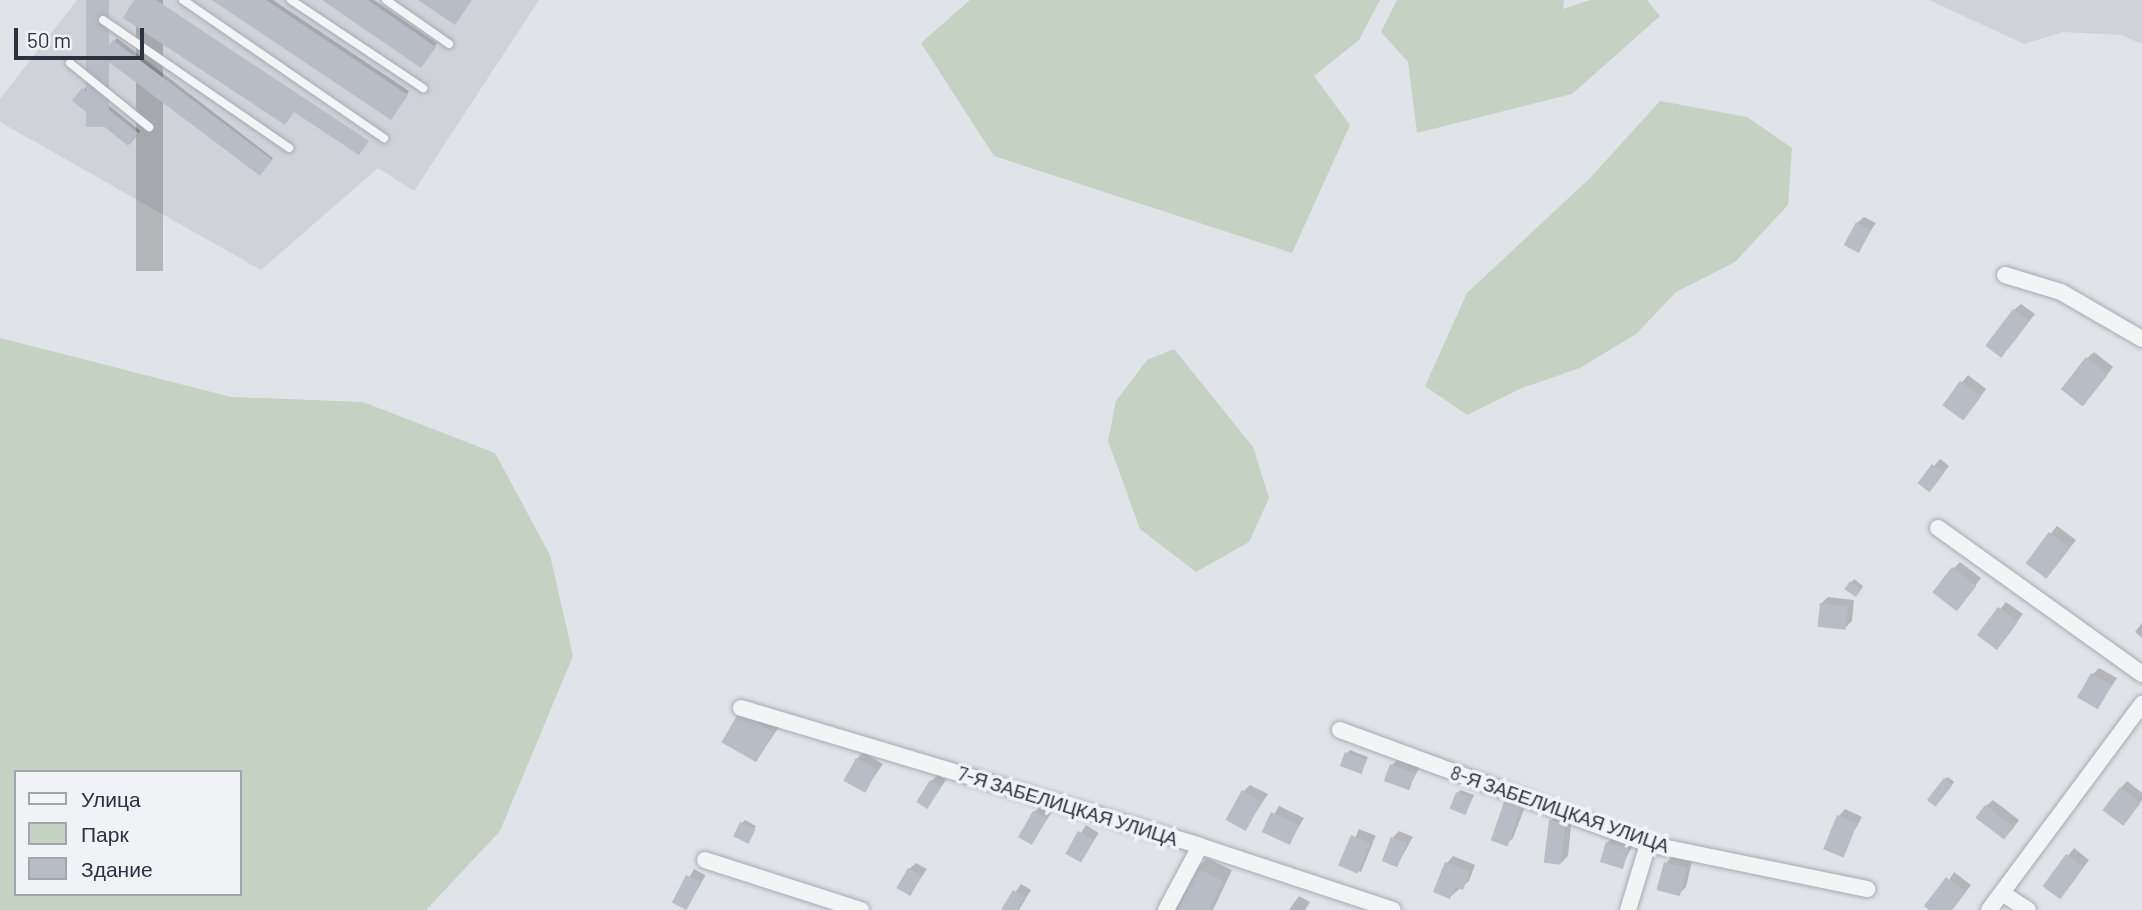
<!DOCTYPE html>
<html>
<head>
<meta charset="utf-8">
<style>
	body { margin:0 }
	#map { position:relative; width:2142px; height:910px; overflow:hidden; background:#e0e3e8; font-family:Barlow,sans-serif }
	div>[style] { position:absolute }
	[style*='--x'] { left:calc(var(--x)*1px); top:calc(var(--y)*1px); width:calc(var(--w)*1px); rotate:calc(var(--a)*1deg) }
	.built>* { inset:0; background:#cfd2d9 }
	.green>* { inset:0; background:#c5d1c2 }
	.shadow>* { inset:0; background:#0003; transform-origin:0 0 }
	.building>* { inset:0; background:#b8bcc4; transform-origin:0 0 }
	.roads { filter:drop-shadow(0 0 2px #a6aab2) drop-shadow(0 0 2px #a6aab2) }
	.lane>* { height:8px; margin:-4px; padding:0 4px; transform-origin:4px; border-radius:4px; background:#f3f4f6 }
	.street>* { height:16px; margin:-8px; padding:0 8px; transform-origin:8px; border-radius:8px; background:#f3f4f6 }
	span { translate:-50% -50%; white-space:nowrap; text-align:center; line-height:1.15; -webkit-text-stroke:7px #f0f2f5; paint-order:stroke }
	.street-label { font-size:19px; color:#2b313e }
	.legend { position:absolute; left:14px; top:770px; width:228px; height:126px; box-sizing:border-box; background:#f0f2f5; border:2px solid #a1a5ac; margin:0; padding:9px 12px; list-style:none; font-size:21px; color:#2b313e }
	.legend li { display:flex; align-items:center; gap:14px; height:35px }
	.legend b { width:35px; border:2px solid #a1a5ac }
	.scale { position:absolute; left:14px; top:28px; width:130px; height:32px; box-sizing:border-box; border:4px solid #2b313e; border-top:0; padding-left:9px; font-size:21px; line-height:24px; white-space:nowrap; color:#2b313e; -webkit-text-stroke:5px #f0f2f5; paint-order:stroke }
</style>
</head>
<body>
<div id="map">
	<div class="built">
		<i style="clip-path:polygon(77px 0,539px 0,414px 191px,378px 168px,261px 270px,0 122px,0 99px)"></i>
		<i style="clip-path:polygon(1929px 0,2142px 0,2142px 44px,2121px 35px,2063px 32px,2024px 44px)"></i>
	</div>
	<div class="green">
		<i style="clip-path:polygon(970px 0,1380px 0,1359px 40px,1314px 76px,1350px 125px,1292px 253px,994px 156px,921px 43px)"></i>
		<i style="clip-path:polygon(1397px 0,1564px 0,1563px 9px,1590px 0,1647px 0,1660px 16px,1572px 94px,1417px 133px,1408px 62px,1381px 32px)"></i>
		<i style="clip-path:polygon(1660px 101px,1747px 117px,1792px 148px,1788px 205px,1735px 262px,1676px 292px,1636px 334px,1580px 368px,1522px 388px,1467px 415px,1425px 386px,1467px 293px,1590px 178px)"></i>
		<i style="clip-path:polygon(evenodd,0 338px,231px 397px,363px 402px,495px 453px,550px 555px,573px 656px,500px 831px,426px 910px,0 910px,0 338px,16px 772px,240px 772px,240px 894px,16px 894px,16px 772px)"></i>
		<i style="clip-path:polygon(1174px 349px,1253px 447px,1269px 498px,1249px 542px,1196px 572px,1140px 529px,1108px 441px,1116px 401px,1147px 360px)"></i>
	</div>
	<div class="shadow">
		<i style="left:136px;top:0;width:27px;height:271px"></i>
		<i style="clip-path:polygon(216px 0,273px 0,409px 91px,394px 115px)"></i>
		<i style="clip-path:polygon(325px 0,374px 0,437px 43px,424px 63px)"></i>
		<i style="clip-path:polygon(117px 38px,273px 158px,262px 172px,104px 56px)"></i>
		<i style="left:86px;top:87px;width:70px;height:17px;rotate:39deg"></i>
		<i style="clip-path:polygon(1864px 217px,1876px 223px,1858px 250px,1857px 223px)"></i>
		<i style="clip-path:polygon(2021px 304px,2035px 314px,2008px 349px,2014px 310px)"></i>
		<i style="clip-path:polygon(2094px 352px,2113px 367px,2090px 397px,2087px 358px)"></i>
		<i style="clip-path:polygon(1968px 375px,1986px 389px,1969px 412px,1944px 404px)"></i>
		<i style="clip-path:polygon(1940px 459px,1949px 466px,1936px 483px,1934px 466px)"></i>
		<i style="clip-path:polygon(2057px 526px,2076px 540px,2053px 570px,2028px 562px)"></i>
		<i style="clip-path:polygon(1960px 562px,1981px 578px,1963px 602px,1953px 569px)"></i>
		<i style="clip-path:polygon(1854px 579px,1863px 586px,1858px 593px,1846px 589px)"></i>
		<i style="clip-path:polygon(1828px 597px,1854px 600px,1852px 621px,1845px 628px,1821px 604px)"></i>
		<i style="clip-path:polygon(2006px 602px,2023px 614px,2003px 640px,1980px 634px)"></i>
		<i style="clip-path:polygon(2142px 623px,2142px 638px,2135px 632px)"></i>
		<i style="clip-path:polygon(2099px 668px,2117px 678px,2098px 707px,2093px 674px)"></i>
		<i style="clip-path:polygon(750px 702px,783px 721px,756px 761px,740px 713px)"></i>
		<i style="clip-path:polygon(1350px 750px,1368px 757px,1361px 772px,1347px 753px)"></i>
		<i style="clip-path:polygon(863px 752px,883px 764px,864px 791px,857px 759px)"></i>
		<i style="clip-path:polygon(1398px 759px,1420px 767px,1408px 788px,1392px 765px)"></i>
		<i style="clip-path:polygon(938px 775px,946px 780px,928px 806px,931px 781px)"></i>
		<i style="clip-path:polygon(1948px 777px,1954px 782px,1939px 802px,1945px 779px)"></i>
		<i style="clip-path:polygon(2127px 781px,2142px 793px,2142px 800px,2129px 817px,2121px 788px)"></i>
		<i style="clip-path:polygon(1250px 785px,1268px 794px,1245px 829px,1244px 791px)"></i>
		<i style="clip-path:polygon(1460px 790px,1474px 795px,1466px 813px,1458px 793px)"></i>
		<i style="clip-path:polygon(1528px 799px,1513px 838px,1507px 844px,1492px 839px)"></i>
		<i style="clip-path:polygon(1993px 800px,2019px 820px,2011px 831px,1986px 806px)"></i>
		<i style="clip-path:polygon(1041px 806px,1052px 812px,1031px 843px,1034px 812px)"></i>
		<i style="clip-path:polygon(1279px 806px,1304px 818px,1289px 843px,1264px 831px)"></i>
		<i style="clip-path:polygon(1845px 809px,1862px 817px,1841px 855px,1839px 816px)"></i>
		<i style="clip-path:polygon(1557px 814px,1572px 816px,1568px 856px,1561px 863px,1550px 821px)"></i>
		<i style="clip-path:polygon(745px 820px,756px 826px,747px 841px,742px 823px)"></i>
		<i style="left:1086px;top:825px;width:15px;height:33px;rotate:32deg"></i>
		<i style="left:1359px;top:829px;width:18px;height:39px;rotate:22deg"></i>
		<i style="clip-path:polygon(1399px 831px,1413px 837px,1397px 865px,1392px 838px)"></i>
		<i style="clip-path:polygon(1614px 836px,1634px 843px,1621px 868px,1607px 843px)"></i>
		<i style="clip-path:polygon(2074px 848px,2089px 860px,2066px 891px,2044px 886px)"></i>
		<i style="clip-path:polygon(1453px 856px,1475px 865px,1469px 881px,1450px 897px,1447px 863px)"></i>
		<i style="clip-path:polygon(1672px 857px,1692px 861px,1686px 887px,1680px 893px,1666px 863px)"></i>
		<i style="clip-path:polygon(1207px 858px,1232px 870px,1213px 910px,1177px 910px,1197px 869px)"></i>
		<i style="clip-path:polygon(916px 863px,927px 869px,910px 894px,909px 869px)"></i>
		<i style="left:694px;top:869px;width:13px;height:39px;rotate:29deg"></i>
		<i style="clip-path:polygon(1954px 872px,1971px 885px,1952px 910px,1932px 910px)"></i>
		<i style="clip-path:polygon(1021px 884px,1031px 890px,1019px 910px,1003px 910px)"></i>
		<i style="clip-path:polygon(1299px 896px,1310px 902px,1305px 910px,1289px 910px)"></i>
	</div>
	<div class="building">
		<i style="left:86px;top:0;width:23px;height:127px"></i>
		<i style="clip-path:polygon(134px 0,156px 0,369px 141px,359px 155px,294px 112px,285px 125px,123px 18px)"></i>
		<i style="clip-path:polygon(212px 0,266px 0,408px 95px,391px 120px)"></i>
		<i style="clip-path:polygon(322px 0,368px 0,436px 47px,421px 68px)"></i>
		<i style="clip-path:polygon(418px 0,472px 0,455px 25px)"></i>
		<i style="left:113px;top:40px;width:199px;height:20px;rotate:37deg"></i>
		<i style="left:82px;top:88px;width:72px;height:16px;rotate:39deg"></i>
		<i style="left:1856px;top:222px;width:17px;height:26px;rotate:28deg"></i>
		<i style="left:2013px;top:309px;width:20px;height:46px;rotate:37deg"></i>
		<i style="left:2086px;top:357px;width:28px;height:41px;rotate:38deg"></i>
		<i style="left:1960px;top:381px;width:26px;height:30px;rotate:36deg"></i>
		<i style="left:1932px;top:464px;width:15px;height:24px;rotate:37deg"></i>
		<i style="left:2049px;top:532px;width:26px;height:39px;rotate:37deg"></i>
		<i style="left:1952px;top:567px;width:31px;height:32px;rotate:38deg"></i>
		<i style="left:1850px;top:581px;width:14px;height:10px;rotate:34deg"></i>
		<i style="left:1820px;top:603px;width:28px;height:24px;rotate:6deg"></i>
		<i style="left:1998px;top:607px;width:25px;height:35px;rotate:37deg"></i>
		<i style="left:2091px;top:673px;width:24px;height:28px;rotate:30deg"></i>
		<i style="left:739px;top:712px;width:40px;height:35px;rotate:30deg"></i>
		<i style="left:1345px;top:752px;width:23px;height:15px;rotate:20deg"></i>
		<i style="left:856px;top:758px;width:25px;height:26px;rotate:29deg"></i>
		<i style="left:1390px;top:764px;width:27px;height:18px;rotate:20deg"></i>
		<i style="left:1944px;top:778px;width:11px;height:28px;rotate:38deg"></i>
		<i style="left:930px;top:780px;width:13px;height:26px;rotate:32deg"></i>
		<i style="left:2120px;top:787px;width:26px;height:29px;rotate:37deg"></i>
		<i style="left:1242px;top:790px;width:23px;height:34px;rotate:29deg"></i>
		<i style="left:1456px;top:792px;width:17px;height:18px;rotate:21deg"></i>
		<i style="left:1505px;top:799px;width:18px;height:44px;rotate:19deg"></i>
		<i style="left:1985px;top:805px;width:36px;height:16px;rotate:37deg"></i>
		<i style="left:1033px;top:811px;width:16px;height:30px;rotate:30deg"></i>
		<i style="left:1271px;top:812px;width:31px;height:22px;rotate:25deg"></i>
		<i style="left:1837px;top:815px;width:22px;height:37px;rotate:22deg"></i>
		<i style="left:1549px;top:820px;width:17px;height:43px;rotate:7deg"></i>
		<i style="left:740px;top:822px;width:17px;height:16px;rotate:25deg"></i>
		<i style="left:1078px;top:831px;width:18px;height:26px;rotate:29deg"></i>
		<i style="left:1351px;top:835px;width:21px;height:33px;rotate:23deg"></i>
		<i style="left:1391px;top:837px;width:17px;height:26px;rotate:21deg"></i>
		<i style="left:1606px;top:842px;width:24px;height:21px;rotate:17deg"></i>
		<i style="left:2066px;top:854px;width:22px;height:40px;rotate:36deg"></i>
		<i style="clip-path:polygon(1445px 862px,1470px 871px,1463px 890px,1455px 887px,1450px 899px,1433px 892px)"></i>
		<i style="left:1664px;top:862px;width:24px;height:29px;rotate:15deg"></i>
		<i style="left:908px;top:868px;width:16px;height:23px;rotate:30deg"></i>
		<i style="clip-path:polygon(1196px 868px,1223px 881px,1209px 910px,1175px 910px)"></i>
		<i style="left:686px;top:875px;width:16px;height:31px;rotate:27deg"></i>
		<i style="clip-path:polygon(1946px 877px,1966px 892px,1952px 910px,1929px 910px,1924px 906px)"></i>
		<i style="clip-path:polygon(1013px 890px,1025px 897px,1018px 910px,1001px 910px)"></i>
	</div>
	<div class="roads">
		<div class="lane">
			<i style="--x:183;--y:0;--w:244;--a:34.5"></i>
			<i style="--x:291;--y:0;--w:159;--a:33.7"></i>
			<i style="--x:386;--y:0;--w:77;--a:34.9"></i>
			<i style="--x:103;--y:20;--w:226;--a:34.5"></i>
			<i style="--x:70;--y:63;--w:102;--a:39"></i>
		</div>
		<div class="street">
			<i style="--x:2005;--y:275;--w:59;--a:16.9"></i>
			<i style="--x:2061;--y:292;--w:94;--a:30.1"></i>
			<i style="--x:1938;--y:528;--w:251;--a:35.6"></i>
			<i style="--x:741;--y:708;--w:479;--a:16.7"></i>
			<i style="--x:1200;--y:846;--w:203;--a:18.3"></i>
			<i style="--x:1340;--y:730;--w:328;--a:20.3"></i>
			<i style="--x:1648;--y:844;--w:224;--a:11.6"></i>
			<i style="--x:705;--y:860;--w:164;--a:17.8"></i>
			<i style="--x:2002;--y:893;--w:31;--a:33"></i>
			<i style="--x:1166;--y:910;--w:72;--a:-62"></i>
			<i style="--x:1628;--y:910;--w:69;--a:-73.1"></i>
			<i style="--x:1989;--y:910;--w:257;--a:-53.4"></i>
		</div>
	</div>
	<div class="street-label">
		<span style="left:1068px;top:806px;rotate:17deg">7-Я ЗАБЕЛИЦКАЯ УЛИЦА</span>
		<span style="left:1560px;top:809px;rotate:19deg">8-Я ЗАБЕЛИЦКАЯ УЛИЦА</span>
	</div>
	<ul class="legend">
	<li><b style="height:9px;background:#f3f4f6"></b>Улица</li>
	<li><b style="height:19px;background:#c5d1c2"></b>Парк</li>
	<li><b style="height:19px;background:#b8bcc4"></b>Здание</li>
	</ul>
	<div class="scale">50 m</div>
</div>
</body>
</html>
